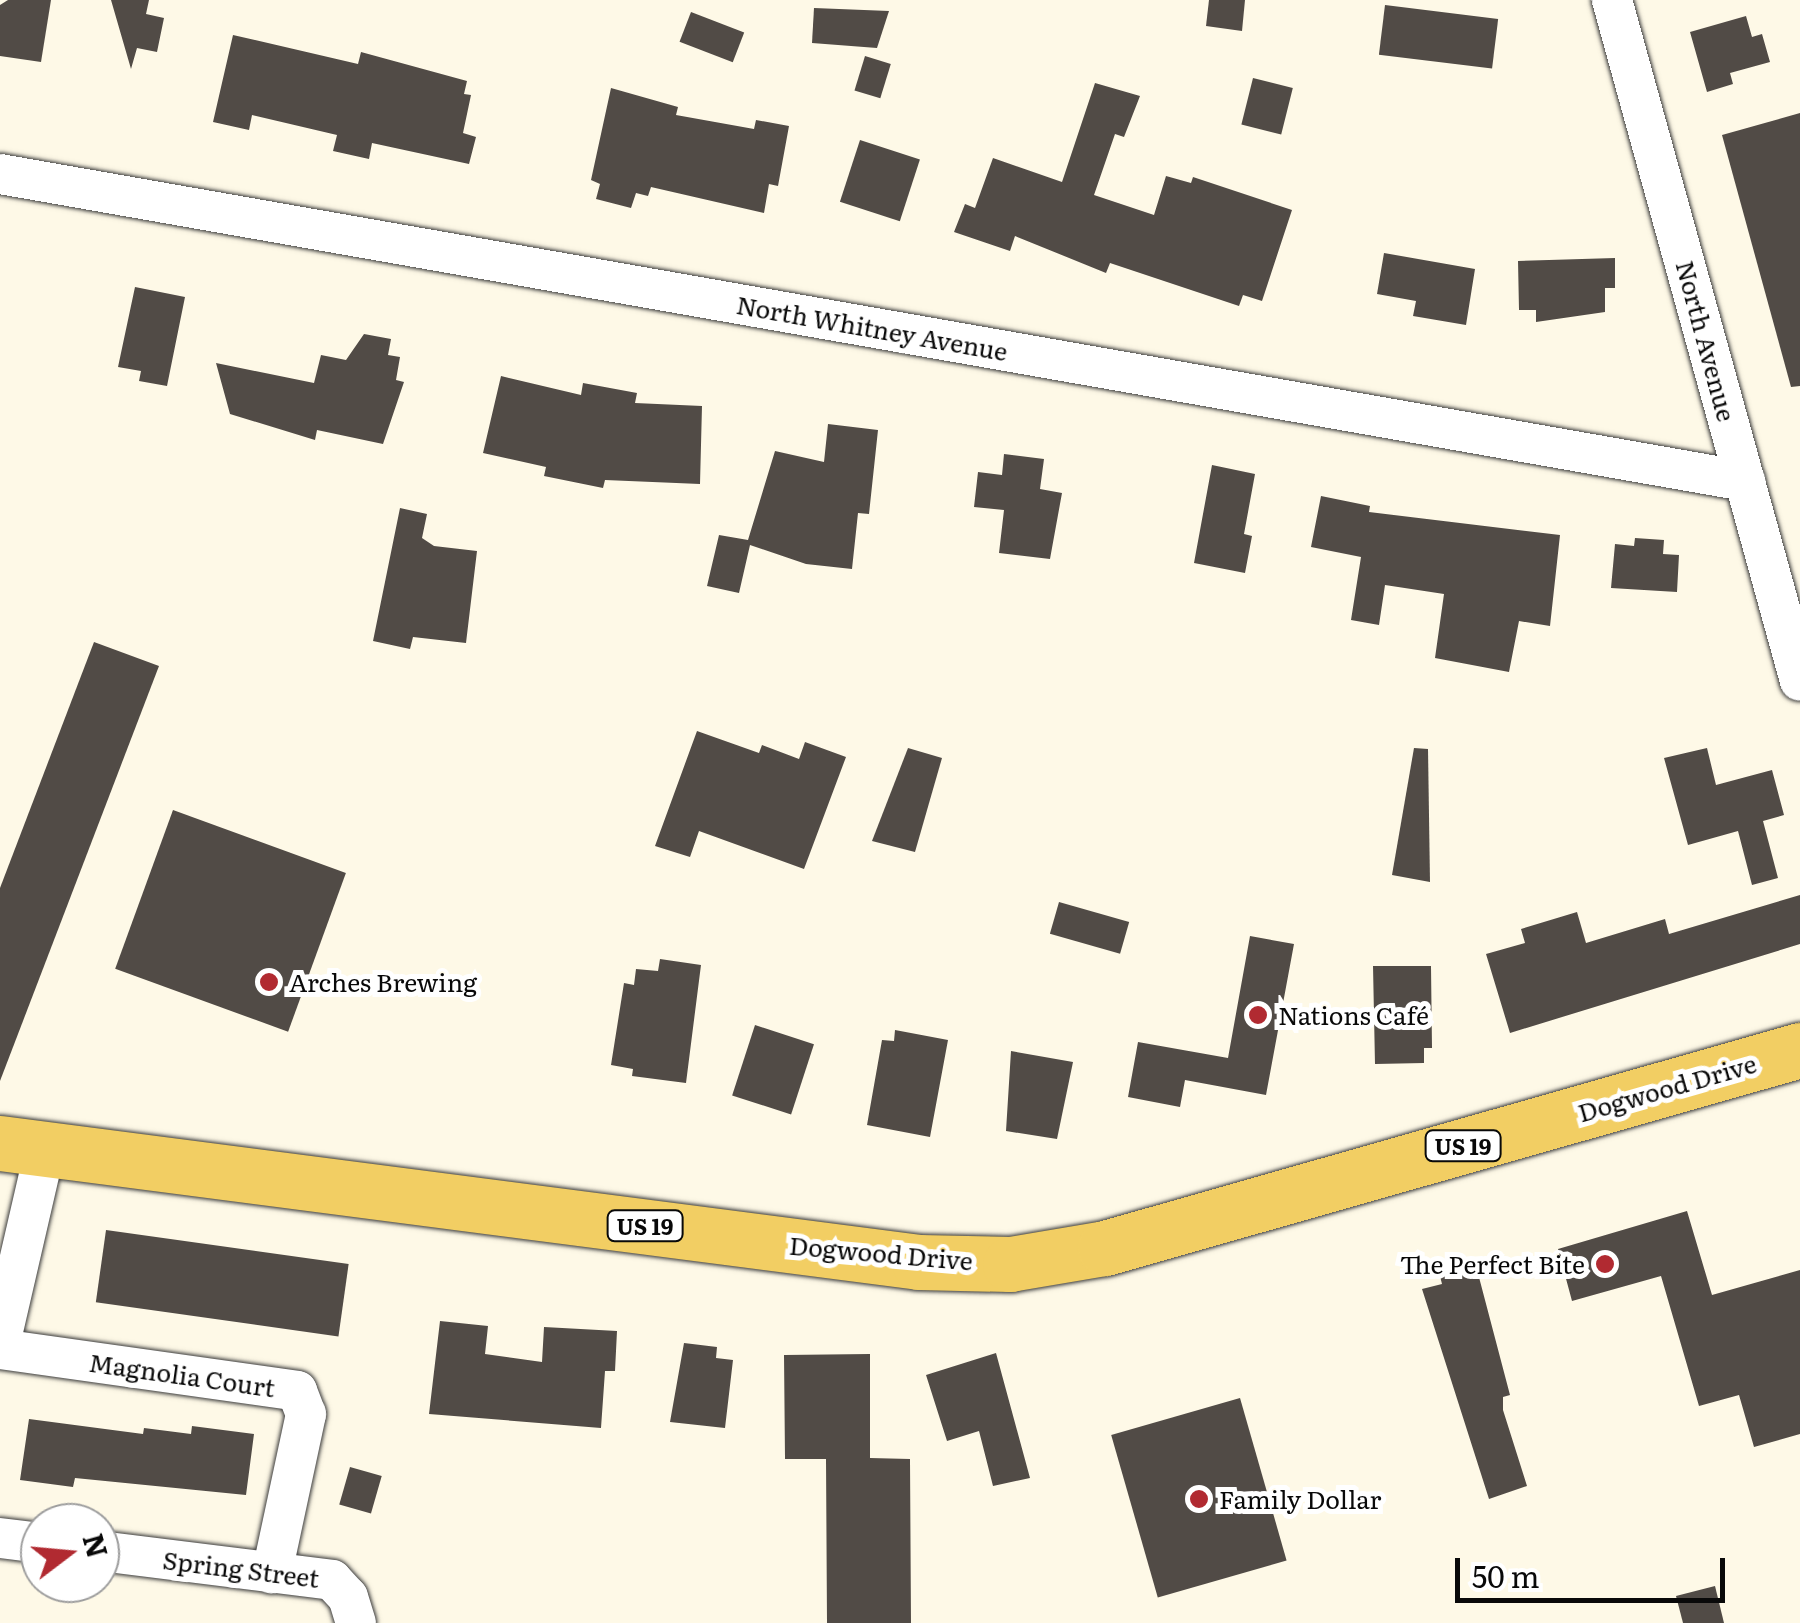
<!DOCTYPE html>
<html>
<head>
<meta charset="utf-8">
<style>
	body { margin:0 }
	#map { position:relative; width:1800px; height:1623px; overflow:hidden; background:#fef9e7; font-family:Literata,serif }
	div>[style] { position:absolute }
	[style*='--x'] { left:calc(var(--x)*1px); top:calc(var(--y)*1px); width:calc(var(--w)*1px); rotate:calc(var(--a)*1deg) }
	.building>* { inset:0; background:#514b46; transform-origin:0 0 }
	.roads { filter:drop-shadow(0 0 2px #3c3c3c) drop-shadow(0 0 2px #3c3c3c) }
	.minor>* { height:40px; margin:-20px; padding:0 20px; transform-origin:20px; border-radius:20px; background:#fff }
	.primary>* { height:55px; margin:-27.5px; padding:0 27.5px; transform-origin:27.5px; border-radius:27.5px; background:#f2ce63 }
	.dots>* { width:28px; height:28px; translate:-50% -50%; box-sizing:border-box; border:5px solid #fff; border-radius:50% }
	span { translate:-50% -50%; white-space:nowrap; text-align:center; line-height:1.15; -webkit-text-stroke:10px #fff; paint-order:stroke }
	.shield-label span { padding:2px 8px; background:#fff; border:2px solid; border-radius:8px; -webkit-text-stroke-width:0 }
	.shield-label { font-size:22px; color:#090909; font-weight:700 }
	.street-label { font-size:25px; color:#090909 }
	.poi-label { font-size:25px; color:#090909 }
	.left { translate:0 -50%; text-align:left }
	.right { translate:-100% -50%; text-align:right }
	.north { position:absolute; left:20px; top:1503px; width:100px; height:100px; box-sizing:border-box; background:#fff; border:2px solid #9d9d9d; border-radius:50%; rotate:74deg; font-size:28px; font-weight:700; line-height:40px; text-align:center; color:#090909 }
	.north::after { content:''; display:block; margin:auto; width:35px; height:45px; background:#b12a31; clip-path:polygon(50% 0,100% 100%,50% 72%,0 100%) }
	.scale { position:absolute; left:1455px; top:1558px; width:270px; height:45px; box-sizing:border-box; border:5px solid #090909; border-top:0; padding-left:12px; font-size:30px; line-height:35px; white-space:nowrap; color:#090909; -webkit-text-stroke:8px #fff; paint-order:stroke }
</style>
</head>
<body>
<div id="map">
	<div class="building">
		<i style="clip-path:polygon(8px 0,51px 0,41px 62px,0 56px,0 5px)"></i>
		<i style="clip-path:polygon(111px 0,149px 0,146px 14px,164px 18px,157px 52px,137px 48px,131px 69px)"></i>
		<i style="clip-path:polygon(1209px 0,1245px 0,1242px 31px,1206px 26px)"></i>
		<i style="left:1385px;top:5px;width:114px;height:50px;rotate:7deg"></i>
		<i style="clip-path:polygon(814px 8px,889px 11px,877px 48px,812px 43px)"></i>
		<i style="left:691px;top:12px;width:57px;height:32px;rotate:21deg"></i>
		<i style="clip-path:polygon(1746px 16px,1752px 37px,1762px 34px,1770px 62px,1730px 73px,1733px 84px,1707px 92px,1690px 32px)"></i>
		<i style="clip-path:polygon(233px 35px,358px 64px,361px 52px,467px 81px,464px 94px,471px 95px,463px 133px,476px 137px,469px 164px,372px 143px,369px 159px,333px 151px,337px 135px,252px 115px,249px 130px,213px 122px)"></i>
		<i style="left:865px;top:56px;width:27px;height:36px;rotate:17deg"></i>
		<i style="left:1253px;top:78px;width:41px;height:48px;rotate:14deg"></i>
		<i style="clip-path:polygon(1095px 83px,1140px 96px,1124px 137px,1115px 134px,1094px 195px,1154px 215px,1166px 176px,1191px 183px,1193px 177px,1292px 210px,1262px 301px,1243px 295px,1239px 306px,1110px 263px,1106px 273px,1015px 236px,1010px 251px,954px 232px,965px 204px,975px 208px,993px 158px,1062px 182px)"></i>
		<i style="clip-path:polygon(611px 88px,678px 107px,676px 115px,754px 129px,756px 120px,789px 126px,778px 186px,769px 184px,764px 213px,651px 187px,648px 196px,636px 193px,631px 208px,596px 199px,600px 184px,591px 180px)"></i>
		<i style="clip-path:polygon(1800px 113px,1800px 386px,1791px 387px,1722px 135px)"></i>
		<i style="left:860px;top:140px;width:63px;height:65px;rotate:18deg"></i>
		<i style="clip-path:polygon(1384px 253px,1475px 269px,1466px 325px,1413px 316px,1416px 301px,1377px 294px)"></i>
		<i style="clip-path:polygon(1615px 258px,1615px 288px,1605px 288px,1605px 312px,1536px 322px,1536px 310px,1519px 310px,1518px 261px)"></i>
		<i style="clip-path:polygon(135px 287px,185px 297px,167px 386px,139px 381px,141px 371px,118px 367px)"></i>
		<i style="clip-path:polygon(364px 334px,391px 339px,388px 355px,400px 357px,396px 380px,404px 382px,383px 444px,317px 430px,315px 440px,230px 414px,216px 363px,314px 383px,321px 355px,346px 360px)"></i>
		<i style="clip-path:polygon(501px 376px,581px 395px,583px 383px,637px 393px,635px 403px,702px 406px,700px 484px,605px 480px,603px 488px,544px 476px,546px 467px,483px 453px)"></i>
		<i style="clip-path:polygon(828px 424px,878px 430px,869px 514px,858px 513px,852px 569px,806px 564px,750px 545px,739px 593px,707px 586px,719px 535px,748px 540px,775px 451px,824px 462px)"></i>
		<i style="clip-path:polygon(1004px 454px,1044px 459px,1040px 489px,1062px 493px,1050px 559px,999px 553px,1004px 510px,974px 507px,978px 472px,1002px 475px)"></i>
		<i style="clip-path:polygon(1212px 465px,1255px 474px,1244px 534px,1252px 536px,1245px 573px,1194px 563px)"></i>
		<i style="clip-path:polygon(1321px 496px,1370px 506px,1369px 512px,1560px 535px,1550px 626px,1519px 621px,1509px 672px,1435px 658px,1444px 594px,1385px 585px,1379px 625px,1351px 620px,1361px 557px,1311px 547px)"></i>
		<i style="clip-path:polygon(400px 508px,427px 514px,422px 538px,434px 546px,477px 551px,466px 643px,413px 637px,410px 649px,373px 641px)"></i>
		<i style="clip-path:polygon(1635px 538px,1664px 540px,1663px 554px,1679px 555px,1677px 592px,1611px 588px,1615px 544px,1634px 546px)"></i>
		<i style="clip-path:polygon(94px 642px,159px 666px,0 1081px,0 888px)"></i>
		<i style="clip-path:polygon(697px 731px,759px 753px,762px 745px,799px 759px,805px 742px,846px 757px,804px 869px,699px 831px,690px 857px,655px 846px)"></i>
		<i style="clip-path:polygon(908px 748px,942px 758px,915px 852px,872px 841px)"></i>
		<i style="clip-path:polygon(1414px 748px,1428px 749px,1430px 882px,1392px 875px)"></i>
		<i style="clip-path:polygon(1707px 748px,1716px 785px,1772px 770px,1784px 815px,1763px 821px,1778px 878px,1752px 885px,1738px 831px,1688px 845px,1664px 758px)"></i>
		<i style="left:173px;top:810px;width:184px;height:169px;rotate:20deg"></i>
		<i style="clip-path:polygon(1800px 895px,1800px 944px,1510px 1033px,1486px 954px,1525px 943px,1521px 929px,1577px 912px,1586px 943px,1665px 919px,1669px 934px)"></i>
		<i style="left:1059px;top:902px;width:73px;height:33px;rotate:16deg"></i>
		<i style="clip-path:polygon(1250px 936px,1294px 944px,1266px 1095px,1185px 1080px,1180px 1107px,1128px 1097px,1138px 1042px,1228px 1058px)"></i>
		<i style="clip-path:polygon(660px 959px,701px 965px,686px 1083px,632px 1076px,633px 1069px,611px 1065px,624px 983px,634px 985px,636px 969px,658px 971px)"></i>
		<i style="clip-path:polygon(1373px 966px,1431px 966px,1432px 1048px,1424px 1048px,1424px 1063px,1375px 1064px)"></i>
		<i style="left:755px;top:1025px;width:62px;height:74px;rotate:18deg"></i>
		<i style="clip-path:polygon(895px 1030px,948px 1040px,930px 1137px,867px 1125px,882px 1040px,894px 1041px)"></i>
		<i style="clip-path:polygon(1011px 1051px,1073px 1062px,1057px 1139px,1006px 1131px)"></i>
		<i style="clip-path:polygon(1687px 1211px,1712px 1295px,1800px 1270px,1800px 1434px,1754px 1447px,1739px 1395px,1699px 1406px,1661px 1276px,1572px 1301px,1558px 1249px)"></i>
		<i style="left:106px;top:1230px;width:245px;height:73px;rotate:8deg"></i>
		<i style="clip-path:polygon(1475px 1262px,1510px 1395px,1503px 1397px,1503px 1410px,1527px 1486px,1489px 1499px,1422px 1289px,1442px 1284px,1439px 1272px)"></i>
		<i style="clip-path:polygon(440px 1321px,488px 1326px,485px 1354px,542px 1362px,544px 1327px,617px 1331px,615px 1371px,605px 1371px,601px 1428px,429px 1414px)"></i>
		<i style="clip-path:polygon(684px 1343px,717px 1347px,716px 1358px,733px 1360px,725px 1428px,670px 1422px)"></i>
		<i style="clip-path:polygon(996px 1353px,1030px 1478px,993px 1486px,979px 1431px,947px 1441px,926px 1375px)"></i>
		<i style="clip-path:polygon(870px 1354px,870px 1458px,910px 1459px,911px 1623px,827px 1623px,826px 1459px,785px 1459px,784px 1355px)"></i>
		<i style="left:1240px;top:1398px;width:169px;height:134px;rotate:74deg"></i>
		<i style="clip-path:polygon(29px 1419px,143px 1434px,144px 1428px,191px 1434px,192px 1426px,254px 1434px,246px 1495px,75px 1478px,73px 1487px,20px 1480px)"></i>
		<i style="left:350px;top:1467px;width:33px;height:39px;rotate:16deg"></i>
		<i style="clip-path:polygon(1715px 1586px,1724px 1623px,1683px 1623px,1676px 1596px)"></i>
	</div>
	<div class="roads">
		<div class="minor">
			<i style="--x:1612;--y:0;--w:706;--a:74.57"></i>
			<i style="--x:0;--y:174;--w:1772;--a:9.98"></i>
			<i style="--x:0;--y:1344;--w:200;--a:-77"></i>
			<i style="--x:0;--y:1349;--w:300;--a:8"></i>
			<i style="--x:297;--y:1391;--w:25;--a:69"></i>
			<i style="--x:306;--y:1414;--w:163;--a:102.1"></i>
			<i style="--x:0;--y:1538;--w:40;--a:7.1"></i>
			<i style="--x:100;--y:1551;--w:234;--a:7.1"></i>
			<i style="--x:332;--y:1580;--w:23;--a:47"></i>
			<i style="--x:348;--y:1597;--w:27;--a:73"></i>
		</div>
		<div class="primary">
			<i style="--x:0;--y:1143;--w:927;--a:7.38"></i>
			<i style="--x:919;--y:1262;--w:91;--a:1.3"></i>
			<i style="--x:1010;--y:1264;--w:96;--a:-9.6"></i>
			<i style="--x:1105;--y:1248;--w:723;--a:-15.9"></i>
		</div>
	</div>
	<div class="dots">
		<i style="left:269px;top:982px;background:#b12a31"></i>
		<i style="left:1258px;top:1015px;background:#b12a31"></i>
		<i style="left:1605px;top:1264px;background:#b12a31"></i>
		<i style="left:1199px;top:1499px;background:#b12a31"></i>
	</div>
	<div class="shield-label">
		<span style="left:1463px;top:1146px">US 19</span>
		<span style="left:645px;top:1226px">US 19</span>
	</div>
	<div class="street-label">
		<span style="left:872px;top:328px;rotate:10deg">North Whitney Avenue</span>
		<span style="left:1706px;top:341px;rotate:75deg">North Avenue</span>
		<span style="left:1667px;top:1088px;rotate:-16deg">Dogwood Drive</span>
		<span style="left:881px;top:1253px;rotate:5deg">Dogwood Drive</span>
		<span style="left:182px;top:1375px;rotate:8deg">Magnolia Court</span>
		<span style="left:241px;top:1569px;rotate:7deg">Spring Street</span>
	</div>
	<div class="poi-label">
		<span class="left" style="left:289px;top:982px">Arches Brewing</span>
		<span class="left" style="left:1278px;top:1015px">Nations Café</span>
		<span class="right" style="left:1585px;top:1264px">The Perfect Bite</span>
		<span class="left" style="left:1219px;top:1499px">Family Dollar</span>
	</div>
	<div class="north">N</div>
	<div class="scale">50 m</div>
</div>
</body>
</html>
